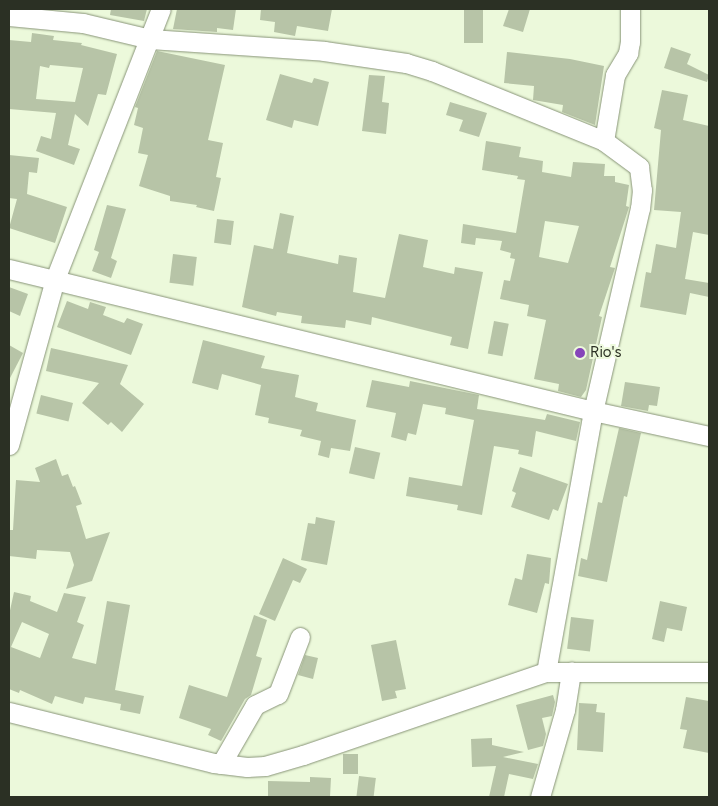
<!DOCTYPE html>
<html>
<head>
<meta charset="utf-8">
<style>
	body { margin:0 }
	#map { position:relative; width:718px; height:806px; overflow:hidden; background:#ecf9db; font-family:Figtree,sans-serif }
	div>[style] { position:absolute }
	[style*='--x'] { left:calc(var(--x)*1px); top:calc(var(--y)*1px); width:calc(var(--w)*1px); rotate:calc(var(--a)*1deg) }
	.building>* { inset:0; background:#b7c4a7; transform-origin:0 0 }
	.roads { filter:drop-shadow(0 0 1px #889478) drop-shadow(0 0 1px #889478) }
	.minor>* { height:19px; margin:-9.5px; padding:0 9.5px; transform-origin:9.5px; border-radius:9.5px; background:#fff }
	.dots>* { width:14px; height:14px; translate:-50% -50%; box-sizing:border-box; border:2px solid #ecf9db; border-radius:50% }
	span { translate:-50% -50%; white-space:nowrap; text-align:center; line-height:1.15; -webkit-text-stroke:4px #ecf9db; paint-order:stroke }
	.poi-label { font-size:15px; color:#2b3024 }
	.left { translate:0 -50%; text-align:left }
	.frame { position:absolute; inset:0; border:10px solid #2b3024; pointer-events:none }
</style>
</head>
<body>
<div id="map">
	<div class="building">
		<i style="clip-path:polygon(111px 9px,147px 9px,144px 21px,110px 15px)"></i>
		<i style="clip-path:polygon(177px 9px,236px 9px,233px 30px,217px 28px,217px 32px,173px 29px)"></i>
		<i style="clip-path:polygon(261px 9px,332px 9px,328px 31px,297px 26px,295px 36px,274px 32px,275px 22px,260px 20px)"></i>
		<i style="left:464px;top:9px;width:19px;height:34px"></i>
		<i style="clip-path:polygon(509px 9px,530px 9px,523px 32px,503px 26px)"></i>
		<i style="clip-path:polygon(evenodd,32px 33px,54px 36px,53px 40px,82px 43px,81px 45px,117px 54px,106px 95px,98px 94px,88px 126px,75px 114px,68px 145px,80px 149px,74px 165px,36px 151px,41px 136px,51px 139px,56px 113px,9px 109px,9px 40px,31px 42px,32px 33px,50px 65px,83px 68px,75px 102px,36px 99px,40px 66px,49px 68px,50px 65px)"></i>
		<i style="clip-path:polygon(671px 47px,691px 54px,687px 64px,709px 75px,707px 82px,664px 68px)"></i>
		<i style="clip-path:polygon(157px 51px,225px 65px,208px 140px,223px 143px,216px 177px,221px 178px,214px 211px,196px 207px,197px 205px,170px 201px,170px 196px,139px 186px,148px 155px,138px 153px,143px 128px,134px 125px,138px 108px,135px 107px)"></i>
		<i style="clip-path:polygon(507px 52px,570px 59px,604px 66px,595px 125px,562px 112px,563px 105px,533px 100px,534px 86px,504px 83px)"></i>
		<i style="clip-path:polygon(280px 74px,312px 83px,314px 78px,329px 82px,318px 126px,294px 120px,292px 128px,266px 120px)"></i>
		<i style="clip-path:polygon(369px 75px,385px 76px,382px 102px,389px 103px,386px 134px,362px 131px)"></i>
		<i style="clip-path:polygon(662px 90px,688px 95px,683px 120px,709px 126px,709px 235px,693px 232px,685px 279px,709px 283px,709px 297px,690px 293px,686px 315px,640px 307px,646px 272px,651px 273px,656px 244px,676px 248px,681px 212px,654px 210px,661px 130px,654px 128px)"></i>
		<i style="clip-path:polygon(450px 102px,487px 113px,479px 137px,459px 131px,463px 120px,446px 115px)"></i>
		<i style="clip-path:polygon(evenodd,486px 141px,521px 147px,519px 157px,543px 161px,542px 172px,571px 177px,573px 162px,605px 164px,604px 176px,615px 176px,615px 182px,629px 185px,626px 206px,629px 207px,610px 267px,615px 268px,599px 316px,602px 317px,586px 390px,581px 397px,558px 391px,559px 384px,534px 379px,546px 320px,527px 316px,529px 305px,500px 299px,504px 280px,510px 281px,515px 259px,510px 258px,511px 253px,500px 250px,502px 241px,476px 238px,475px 245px,461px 243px,463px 224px,516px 233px,525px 180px,517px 179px,518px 176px,482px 170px,486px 141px,545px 221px,579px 226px,568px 263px,539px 257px,545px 221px)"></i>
		<i style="clip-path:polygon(9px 155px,39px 158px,37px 173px,29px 172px,27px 194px,67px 207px,55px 243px,9px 228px,17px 199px,9px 198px)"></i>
		<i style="clip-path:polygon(107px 205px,126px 209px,111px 258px,117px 261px,111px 278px,92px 271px,99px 252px,94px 250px)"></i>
		<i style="clip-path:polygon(280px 213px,294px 216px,287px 253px,338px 264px,339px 255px,357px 258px,353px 292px,385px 298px,399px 234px,428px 240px,423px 267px,454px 274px,455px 267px,483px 272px,468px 349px,450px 345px,452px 337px,372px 317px,371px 325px,346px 320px,345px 328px,301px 323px,302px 316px,277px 312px,276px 316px,242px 307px,254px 245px,273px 249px)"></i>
		<i style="left:217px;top:219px;width:17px;height:24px;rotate:7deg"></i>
		<i style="left:173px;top:254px;width:24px;height:29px;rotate:7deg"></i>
		<i style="clip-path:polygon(9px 287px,28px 294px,20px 316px,9px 311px)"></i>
		<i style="clip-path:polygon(67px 301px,88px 309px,90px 302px,106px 307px,103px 315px,124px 323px,127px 318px,143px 324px,131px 355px,57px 327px)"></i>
		<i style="left:494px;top:321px;width:15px;height:33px;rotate:11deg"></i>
		<i style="clip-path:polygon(203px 340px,265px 356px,261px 368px,299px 375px,295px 397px,318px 403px,316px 411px,356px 420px,350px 451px,331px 448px,329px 458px,318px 455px,321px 441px,300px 436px,302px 430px,268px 423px,269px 418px,255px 415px,261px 385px,222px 374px,218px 390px,192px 383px)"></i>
		<i style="clip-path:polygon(9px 345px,23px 353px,9px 380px)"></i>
		<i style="clip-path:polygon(51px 348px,128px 365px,120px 384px,144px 404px,122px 432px,111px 422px,108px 425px,82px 403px,99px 383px,46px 371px)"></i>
		<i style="clip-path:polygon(372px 380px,409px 387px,410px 381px,479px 395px,477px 409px,545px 420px,547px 414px,580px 422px,576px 441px,536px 431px,532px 457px,518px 454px,519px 450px,494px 446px,482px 515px,457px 510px,458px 505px,406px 496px,409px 477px,462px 486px,474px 420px,445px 414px,446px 408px,423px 404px,416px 435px,408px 433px,406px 441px,391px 437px,396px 413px,366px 407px)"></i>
		<i style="clip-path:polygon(625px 382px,660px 387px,657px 406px,649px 405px,648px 411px,621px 406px)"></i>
		<i style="left:41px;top:395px;width:33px;height:19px;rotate:14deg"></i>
		<i style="clip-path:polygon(619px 428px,641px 433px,627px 497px,624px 496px,607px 582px,578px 576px,581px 558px,587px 560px,598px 502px,602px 503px)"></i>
		<i style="left:355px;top:447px;width:26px;height:27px;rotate:13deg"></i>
		<i style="clip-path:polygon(56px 459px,62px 476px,68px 474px,73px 487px,75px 486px,82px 504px,76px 506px,86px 539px,110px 532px,92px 581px,66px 589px,74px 565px,70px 552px,37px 550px,36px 559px,9px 556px,9px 530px,13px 530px,16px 480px,40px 482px,35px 468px)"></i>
		<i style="clip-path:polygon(520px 467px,568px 484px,558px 511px,553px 509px,549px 520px,511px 507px,516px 493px,512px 491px)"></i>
		<i style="clip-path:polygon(316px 517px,335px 521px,327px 565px,301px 560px,308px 523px,315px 524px)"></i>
		<i style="clip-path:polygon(527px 554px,551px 558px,549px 584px,545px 583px,537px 613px,508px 605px,515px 578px,522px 580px)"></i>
		<i style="clip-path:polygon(283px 558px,307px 569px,300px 583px,293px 580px,275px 621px,259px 614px)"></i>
		<i style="clip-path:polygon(evenodd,14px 592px,31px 596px,30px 601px,57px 612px,64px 593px,86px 597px,77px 622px,84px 625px,72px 658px,96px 664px,107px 601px,130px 605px,115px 690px,144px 696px,140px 714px,120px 710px,121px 704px,85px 697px,83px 704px,55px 696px,52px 704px,20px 690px,19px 693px,9px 689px,9px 615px,14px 592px,22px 622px,49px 634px,40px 658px,11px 647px,22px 622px)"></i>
		<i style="clip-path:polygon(660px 601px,687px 607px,682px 631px,667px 628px,664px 642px,652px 639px)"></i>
		<i style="clip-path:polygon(254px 615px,267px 620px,256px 656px,262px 658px,251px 695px,245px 699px,221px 741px,208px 735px,211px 729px,179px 718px,189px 685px,227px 697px)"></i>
		<i style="left:571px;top:617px;width:23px;height:32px;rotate:7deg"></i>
		<i style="clip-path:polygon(396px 640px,406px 689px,395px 691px,397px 698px,382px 701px,371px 645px)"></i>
		<i style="clip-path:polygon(305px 655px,318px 658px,313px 679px,298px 675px)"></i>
		<i style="clip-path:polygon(553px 695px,555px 702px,552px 716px,542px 718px,546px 734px,543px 746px,528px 750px,516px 705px)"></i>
		<i style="clip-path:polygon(686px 697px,709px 701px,709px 753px,683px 748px,687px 730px,680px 729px)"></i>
		<i style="clip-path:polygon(579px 703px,597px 704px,596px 712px,605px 713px,603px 752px,577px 750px)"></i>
		<i style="clip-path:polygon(492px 738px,492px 745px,524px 752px,503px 757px,538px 764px,533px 779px,509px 774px,504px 797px,489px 797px,496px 766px,472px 767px,471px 739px)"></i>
		<i style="left:343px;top:754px;width:15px;height:20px"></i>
		<i style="left:359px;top:776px;width:17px;height:21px;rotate:7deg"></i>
		<i style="clip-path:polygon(310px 777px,331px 778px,330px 797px,268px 797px,268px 781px,310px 782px)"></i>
	</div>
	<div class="roads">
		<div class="minor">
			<i style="--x:9;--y:16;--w:74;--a:5.4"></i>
			<i style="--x:83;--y:23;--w:69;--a:13.4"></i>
			<i style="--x:150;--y:39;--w:174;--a:3.9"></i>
			<i style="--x:324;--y:51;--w:83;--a:8.3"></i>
			<i style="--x:406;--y:63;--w:27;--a:17"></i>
			<i style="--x:432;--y:71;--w:186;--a:22.1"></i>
			<i style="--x:604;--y:141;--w:44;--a:36.6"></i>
			<i style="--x:639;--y:167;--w:23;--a:83"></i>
			<i style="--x:642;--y:190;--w:18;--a:96"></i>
			<i style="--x:640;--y:208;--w:208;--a:103"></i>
			<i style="--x:593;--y:411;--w:265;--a:100.2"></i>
			<i style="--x:604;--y:141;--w:67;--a:-80.5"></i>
			<i style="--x:615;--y:75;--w:26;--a:-59"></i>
			<i style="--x:628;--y:53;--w:11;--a:-80"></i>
			<i style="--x:630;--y:42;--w:33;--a:-90"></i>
			<i style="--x:9;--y:269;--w:601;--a:13.67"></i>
			<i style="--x:593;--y:411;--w:119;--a:12.2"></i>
			<i style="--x:9;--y:445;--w:172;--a:-74.5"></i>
			<i style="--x:55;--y:279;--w:290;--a:-68.6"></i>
			<i style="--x:9;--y:712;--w:211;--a:14"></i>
			<i style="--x:214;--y:763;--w:33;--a:7"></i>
			<i style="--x:247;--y:767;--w:18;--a:-3"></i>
			<i style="--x:265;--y:766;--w:40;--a:-16"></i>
			<i style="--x:303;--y:755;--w:257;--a:-18.9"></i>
			<i style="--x:546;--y:672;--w:163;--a:0"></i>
			<i style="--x:221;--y:764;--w:68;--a:-60"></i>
			<i style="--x:255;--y:705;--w:25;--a:-26"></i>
			<i style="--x:278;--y:694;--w:61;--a:-68.9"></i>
			<i style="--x:540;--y:797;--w:91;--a:-74"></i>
			<i style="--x:565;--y:710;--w:39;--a:-81"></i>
		</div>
	</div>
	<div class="dots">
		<i style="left:580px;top:353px;background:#8645ba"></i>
	</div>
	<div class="poi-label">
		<span class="left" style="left:590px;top:353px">Rio's</span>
	</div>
	<div class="frame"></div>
</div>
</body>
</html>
